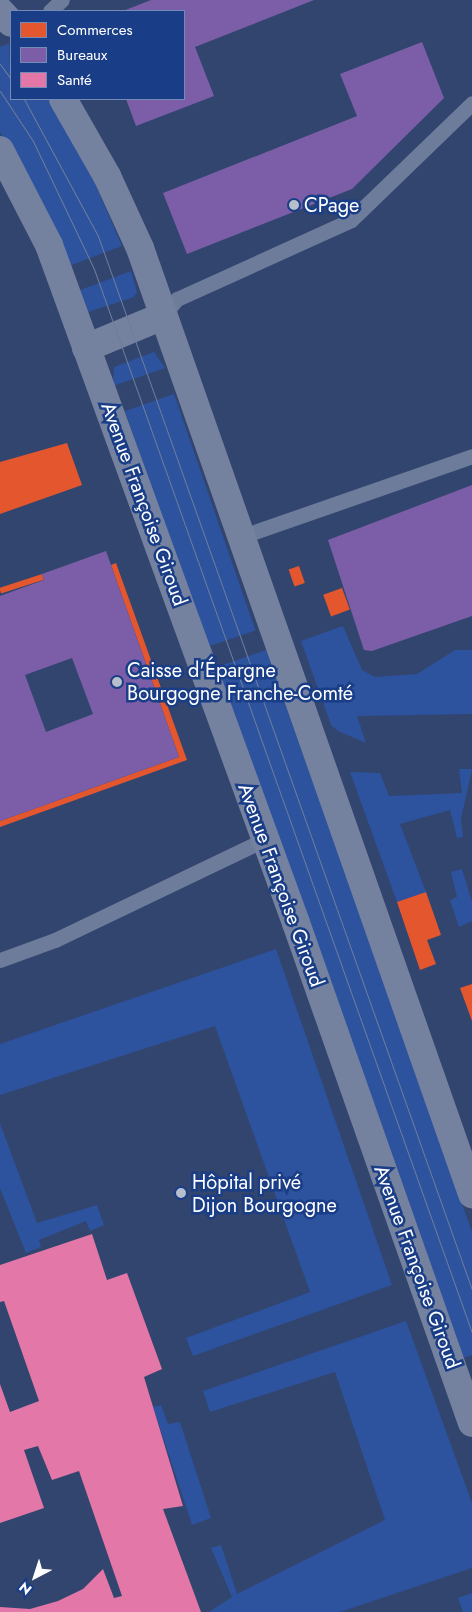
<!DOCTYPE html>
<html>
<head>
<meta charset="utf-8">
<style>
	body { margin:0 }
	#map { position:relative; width:472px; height:1612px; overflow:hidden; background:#32456e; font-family:Jost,sans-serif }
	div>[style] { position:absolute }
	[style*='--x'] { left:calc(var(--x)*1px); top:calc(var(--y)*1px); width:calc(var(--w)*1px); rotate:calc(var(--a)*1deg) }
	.green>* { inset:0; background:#2d529e; transform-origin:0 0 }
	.shops>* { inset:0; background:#e4572e; transform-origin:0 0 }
	.offices>* { inset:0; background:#7b5ea7 }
	.health>* { inset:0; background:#e377a8 }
	.lane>* { height:15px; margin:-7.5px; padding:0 7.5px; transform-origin:7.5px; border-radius:7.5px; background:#6e7c9c }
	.secondary>* { height:28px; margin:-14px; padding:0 14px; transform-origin:14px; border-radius:14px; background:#74819f }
	.tram>* { height:1px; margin:-0.5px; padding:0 0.5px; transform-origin:0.5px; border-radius:0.5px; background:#6f7d9b }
	.dots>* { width:14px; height:14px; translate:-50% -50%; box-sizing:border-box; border:2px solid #193d87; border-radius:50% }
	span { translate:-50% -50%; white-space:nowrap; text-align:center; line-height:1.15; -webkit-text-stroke:5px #193d87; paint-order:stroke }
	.poi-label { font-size:20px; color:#fff }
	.left { translate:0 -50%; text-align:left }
	.street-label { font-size:20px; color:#fff }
	.legend { position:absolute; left:10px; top:10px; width:175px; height:90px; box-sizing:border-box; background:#193d87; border:1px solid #758bb7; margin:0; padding:6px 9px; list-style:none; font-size:15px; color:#fff }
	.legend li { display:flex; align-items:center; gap:10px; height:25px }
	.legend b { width:25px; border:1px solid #758bb7 }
	.north { position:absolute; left:10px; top:1552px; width:50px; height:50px; -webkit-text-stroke:4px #193d87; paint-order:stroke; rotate:220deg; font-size:14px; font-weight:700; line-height:20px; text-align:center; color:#fff }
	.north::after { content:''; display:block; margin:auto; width:18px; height:22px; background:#fff; clip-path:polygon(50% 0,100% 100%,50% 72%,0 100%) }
</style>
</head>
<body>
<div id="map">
	<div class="green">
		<i style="clip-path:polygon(9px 43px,11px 99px,48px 99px,89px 170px,122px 246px,69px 266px,0 132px,0 47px)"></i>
		<i style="clip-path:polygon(131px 271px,137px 292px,134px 297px,88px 312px,80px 290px)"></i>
		<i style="clip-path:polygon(154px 352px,165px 368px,113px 386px,114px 367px)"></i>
		<i style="left:174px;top:394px;width:250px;height:52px;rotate:71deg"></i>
		<i style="clip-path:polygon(343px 626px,362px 670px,375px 677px,417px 674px,455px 650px,472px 650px,472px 714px,357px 716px,366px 743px,338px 731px,331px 725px,301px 641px)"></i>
		<i style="clip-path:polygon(266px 650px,472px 1232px,472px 1355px,458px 1360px,214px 668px)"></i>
		<i style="clip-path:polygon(459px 769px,472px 769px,461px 819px,463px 837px,457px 838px,450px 810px,400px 824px,426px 892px,397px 902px,350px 772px,380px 773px,389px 796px,462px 793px)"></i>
		<i style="clip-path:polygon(462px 869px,472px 902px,472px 921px,459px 927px,450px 900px,457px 897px,451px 872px)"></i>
		<i style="clip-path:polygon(276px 949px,392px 1285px,193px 1356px,186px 1338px,310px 1292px,215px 1026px,0 1095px,0 1044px)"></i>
		<i style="clip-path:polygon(0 1123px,37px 1223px,97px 1205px,104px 1225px,90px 1231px,86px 1221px,39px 1240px,41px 1247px,26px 1253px,0 1188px)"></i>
		<i style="clip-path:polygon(406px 1321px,472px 1503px,472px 1568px,340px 1612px,209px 1612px,232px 1597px,211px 1548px,221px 1545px,237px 1594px,385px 1520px,335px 1372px,210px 1412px,203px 1391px)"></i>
		<i style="clip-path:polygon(161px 1405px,168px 1424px,180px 1422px,211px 1518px,192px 1525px,153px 1407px)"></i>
		<i style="clip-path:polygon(472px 1593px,472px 1612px,463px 1612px,458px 1598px)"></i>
	</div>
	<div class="shops">
		<i style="clip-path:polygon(67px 443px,82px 485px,0 514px,0 462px)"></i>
		<i style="clip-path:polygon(116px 563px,187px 760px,0 827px,0 821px,179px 757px,111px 565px)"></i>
		<i style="left:299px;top:566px;width:18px;height:11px;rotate:71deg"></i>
		<i style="left:42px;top:574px;width:6px;height:45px;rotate:72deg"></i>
		<i style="left:342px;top:588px;width:23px;height:20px;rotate:70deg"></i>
		<i style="clip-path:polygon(426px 892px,441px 935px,427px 940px,436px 964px,420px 970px,397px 902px)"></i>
		<i style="clip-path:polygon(472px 984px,472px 1021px,460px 988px)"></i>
	</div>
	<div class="offices">
		<i style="clip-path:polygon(151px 0,314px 0,195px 47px,214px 96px,136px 126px,126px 99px,184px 99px,184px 11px,123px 11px)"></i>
		<i style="clip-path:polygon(422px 42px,444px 98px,352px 189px,187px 254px,163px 193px,357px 116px,340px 74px)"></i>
		<i style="clip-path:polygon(472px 485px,472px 616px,372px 651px,364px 650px,328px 540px)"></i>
		<i style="clip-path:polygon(evenodd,106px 551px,179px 757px,0 821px,0 596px,44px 580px,42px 574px,106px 551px,72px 658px,93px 714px,46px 732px,25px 675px,72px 658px)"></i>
	</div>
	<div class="health">
		<i style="clip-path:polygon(92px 1234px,107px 1280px,127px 1273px,162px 1369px,144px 1377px,183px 1506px,163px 1509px,201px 1612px,0 1612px,0 1607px,30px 1609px,58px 1601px,83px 1589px,103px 1569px,114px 1598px,122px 1596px,79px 1471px,52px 1480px,38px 1446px,24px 1450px,44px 1508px,0 1523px,0 1384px,10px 1412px,39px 1401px,4px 1301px,0 1302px,0 1265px)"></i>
	</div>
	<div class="lane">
		<i style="--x:50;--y:11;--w:16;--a:-43"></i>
		<i style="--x:163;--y:316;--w:22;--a:-51"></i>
		<i style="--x:177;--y:299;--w:191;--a:-24.4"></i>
		<i style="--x:351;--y:220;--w:168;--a:-44"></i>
		<i style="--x:240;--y:537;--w:246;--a:-19.2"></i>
		<i style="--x:0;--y:960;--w:59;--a:-20"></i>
		<i style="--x:55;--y:940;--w:234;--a:-25.6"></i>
	</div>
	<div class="secondary">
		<i style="--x:0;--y:11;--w:16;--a:47"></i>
		<i style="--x:63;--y:99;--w:89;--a:60.3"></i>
		<i style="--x:107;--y:176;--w:79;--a:65.4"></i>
		<i style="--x:140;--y:248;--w:1003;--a:70.66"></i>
		<i style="--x:0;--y:150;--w:107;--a:62.7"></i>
		<i style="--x:49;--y:245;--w:722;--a:69.98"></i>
		<i style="--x:296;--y:923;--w:530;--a:70.61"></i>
		<i style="--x:86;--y:348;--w:83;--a:-22.6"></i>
	</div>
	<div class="tram">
		<i style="--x:0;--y:64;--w:19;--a:54"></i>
		<i style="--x:0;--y:91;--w:60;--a:56.6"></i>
		<i style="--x:33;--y:141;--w:142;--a:64.5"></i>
		<i style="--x:94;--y:269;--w:1129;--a:70.44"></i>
		<i style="--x:24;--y:99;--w:156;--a:61.6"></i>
		<i style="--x:98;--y:236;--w:1118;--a:70.46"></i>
	</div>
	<div class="dots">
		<i style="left:294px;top:205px;background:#b7becc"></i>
		<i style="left:117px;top:682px;background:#b7becc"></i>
		<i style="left:181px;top:1193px;background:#b7becc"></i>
	</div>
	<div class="poi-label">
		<span class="left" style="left:304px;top:205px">CPage</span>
		<span class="left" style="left:127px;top:682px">Caisse d'Épargne<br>Bourgogne Franche-Comté</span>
		<span class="left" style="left:192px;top:1194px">Hôpital privé<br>Dijon Bourgogne</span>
	</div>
	<div class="street-label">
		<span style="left:144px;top:504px;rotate:70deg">Avenue Françoise Giroud</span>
		<span style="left:281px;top:885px;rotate:70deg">Avenue Françoise Giroud</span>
		<span style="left:417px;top:1267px;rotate:70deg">Avenue Françoise Giroud</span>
	</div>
	<ul class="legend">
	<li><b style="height:14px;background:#e4572e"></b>Commerces</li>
	<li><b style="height:14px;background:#7b5ea7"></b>Bureaux</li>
	<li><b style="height:14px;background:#e377a8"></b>Santé</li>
	</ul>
	<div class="north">N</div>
</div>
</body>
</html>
